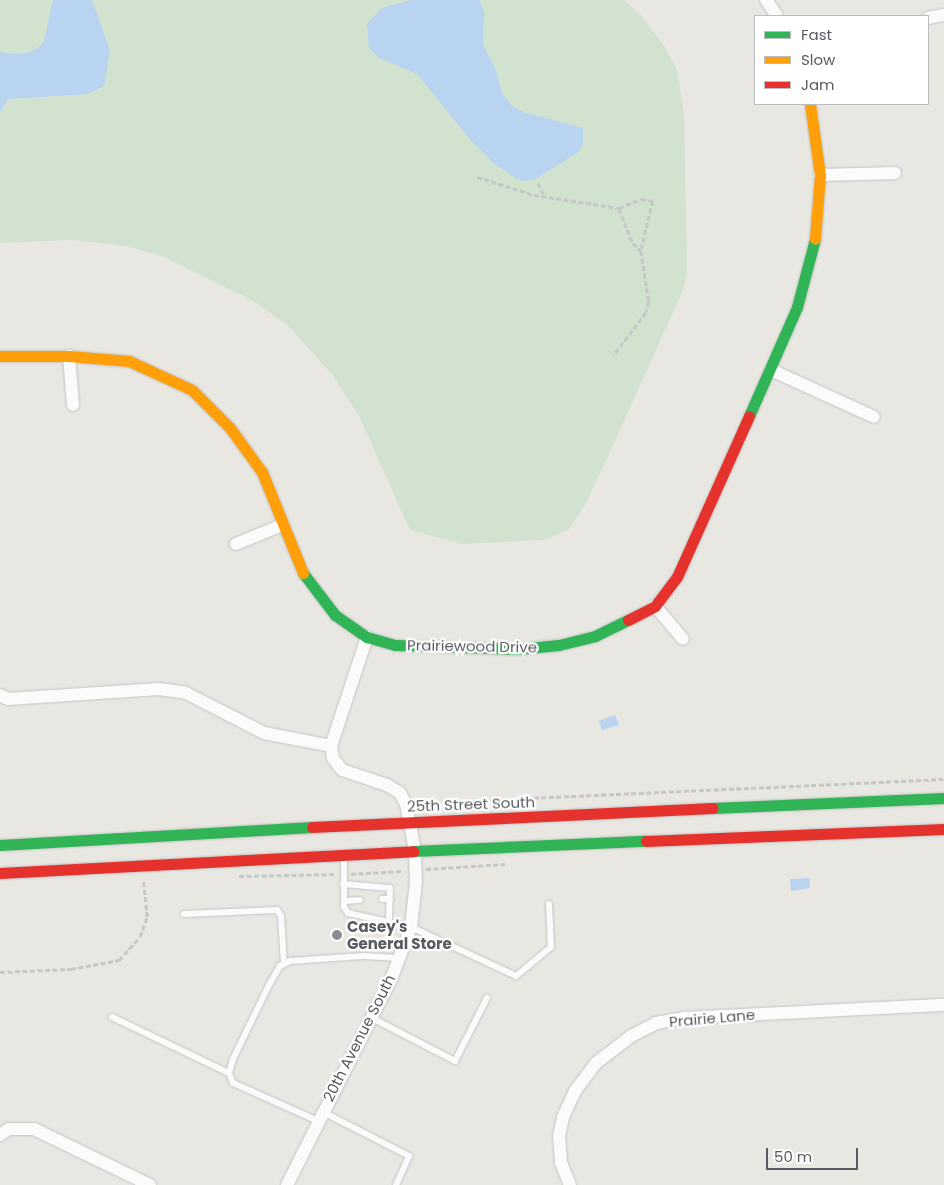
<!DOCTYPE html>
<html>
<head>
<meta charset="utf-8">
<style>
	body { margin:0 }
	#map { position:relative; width:944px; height:1185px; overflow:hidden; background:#e8e7e2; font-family:Poppins,sans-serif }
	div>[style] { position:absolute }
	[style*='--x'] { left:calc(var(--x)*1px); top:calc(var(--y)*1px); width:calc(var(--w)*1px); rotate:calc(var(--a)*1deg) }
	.green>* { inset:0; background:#d1e3cf }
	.water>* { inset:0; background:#b8d4f0 }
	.path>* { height:2.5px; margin-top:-1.25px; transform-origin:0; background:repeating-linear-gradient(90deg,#c4c8c6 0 5px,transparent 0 7.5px) }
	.roads { filter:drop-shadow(0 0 1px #c4c5c4) drop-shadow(0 0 1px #c4c5c4) }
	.lane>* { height:6px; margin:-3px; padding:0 3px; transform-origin:3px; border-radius:3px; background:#fcfbfb }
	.street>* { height:12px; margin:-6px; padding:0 6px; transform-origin:6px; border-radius:6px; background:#fcfbfb }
	.fast>* { height:11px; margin:-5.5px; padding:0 5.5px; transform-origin:5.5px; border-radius:5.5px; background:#30b455 }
	.slow>* { height:11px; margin:-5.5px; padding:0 5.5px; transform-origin:5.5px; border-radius:5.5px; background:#ff9f0a }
	.jam>* { height:11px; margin:-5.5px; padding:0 5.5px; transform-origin:5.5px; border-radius:5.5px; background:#e5322d }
	.dots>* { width:14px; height:14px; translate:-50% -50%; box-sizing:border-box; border:2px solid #fff; border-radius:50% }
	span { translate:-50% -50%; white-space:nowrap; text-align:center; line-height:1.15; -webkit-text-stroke:4.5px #fff; paint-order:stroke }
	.street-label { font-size:15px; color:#585b5f }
	.poi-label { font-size:15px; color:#585b5f; font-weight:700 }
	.left { translate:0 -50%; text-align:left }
	.legend { position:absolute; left:754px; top:15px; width:175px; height:90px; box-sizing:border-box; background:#fff; border:1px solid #bcbdbf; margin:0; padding:6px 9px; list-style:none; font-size:15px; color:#585b5f }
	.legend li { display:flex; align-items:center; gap:10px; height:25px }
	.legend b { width:25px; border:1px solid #bcbdbf }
	.scale { position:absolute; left:766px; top:1148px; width:92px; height:22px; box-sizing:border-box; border:2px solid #585b5f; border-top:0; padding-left:6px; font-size:15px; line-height:18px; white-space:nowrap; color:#585b5f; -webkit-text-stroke:4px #fff; paint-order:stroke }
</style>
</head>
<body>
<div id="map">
	<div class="green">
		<i style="clip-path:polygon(0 0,624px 0,641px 15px,665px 47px,677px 70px,684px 115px,687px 274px,683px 290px,615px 441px,585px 505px,569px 529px,545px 540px,462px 544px,410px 530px,359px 416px,332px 374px,287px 325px,255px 302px,164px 257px,127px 246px,71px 240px,0 243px)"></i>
	</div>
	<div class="water">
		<i style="clip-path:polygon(53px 0,92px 0,110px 51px,104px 86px,88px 94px,8px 99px,0 113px,0 51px,8px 54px,27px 53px,38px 48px,44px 41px)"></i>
		<i style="clip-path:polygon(410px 0,479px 0,484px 11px,483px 45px,496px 70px,502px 93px,512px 106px,523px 112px,583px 128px,583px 145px,577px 153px,537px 178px,526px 181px,517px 179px,493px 163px,469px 138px,417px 74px,379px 58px,369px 48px,367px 24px,382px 8px)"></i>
		<i style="clip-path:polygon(615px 715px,619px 725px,602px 730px,599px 721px)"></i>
		<i style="clip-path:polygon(810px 878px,810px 888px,791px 891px,790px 879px)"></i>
	</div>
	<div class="path">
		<i style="--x:477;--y:177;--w:60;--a:17.5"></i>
		<i style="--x:534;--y:195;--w:86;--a:8.7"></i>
		<i style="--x:619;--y:208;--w:24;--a:-22"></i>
		<i style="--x:641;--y:199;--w:12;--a:9"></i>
		<i style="--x:653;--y:201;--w:51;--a:103.5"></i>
		<i style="--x:641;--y:251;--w:52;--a:81.1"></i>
		<i style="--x:649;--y:302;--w:11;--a:105"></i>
		<i style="--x:646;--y:313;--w:53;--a:127.3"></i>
		<i style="--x:538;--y:183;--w:16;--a:63"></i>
		<i style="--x:619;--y:209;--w:37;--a:68"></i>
		<i style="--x:633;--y:243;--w:11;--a:45"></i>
		<i style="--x:444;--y:802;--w:501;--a:-2.63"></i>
		<i style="--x:426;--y:869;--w:79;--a:-3.6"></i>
		<i style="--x:351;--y:874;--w:52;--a:-3.3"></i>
		<i style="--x:239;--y:876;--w:97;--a:-1.2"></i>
		<i style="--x:0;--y:972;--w:71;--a:-2.4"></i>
		<i style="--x:71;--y:969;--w:49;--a:-10.6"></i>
		<i style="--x:119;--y:960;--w:31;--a:-48"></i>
		<i style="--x:140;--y:937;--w:21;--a:-71"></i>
		<i style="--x:147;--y:917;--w:37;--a:-96"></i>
	</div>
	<div class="roads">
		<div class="lane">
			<i style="--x:344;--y:855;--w:52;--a:90"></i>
			<i style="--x:344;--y:907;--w:7;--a:56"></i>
			<i style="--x:348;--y:913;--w:65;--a:12.5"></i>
			<i style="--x:411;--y:927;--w:116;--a:25"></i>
			<i style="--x:516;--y:976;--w:45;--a:-39.6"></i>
			<i style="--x:551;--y:947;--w:43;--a:-92.7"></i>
			<i style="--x:343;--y:884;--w:47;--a:4.9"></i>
			<i style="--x:390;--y:888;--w:35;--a:92"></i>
			<i style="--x:382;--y:899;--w:8;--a:0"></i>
			<i style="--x:344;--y:901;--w:16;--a:-4"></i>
			<i style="--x:184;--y:914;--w:93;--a:-2.5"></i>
			<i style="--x:277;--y:910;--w:7;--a:56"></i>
			<i style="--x:281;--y:916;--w:48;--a:86.4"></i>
			<i style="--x:112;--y:1017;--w:130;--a:25.6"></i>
			<i style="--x:370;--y:1017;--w:96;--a:27.4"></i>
			<i style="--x:455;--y:1061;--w:71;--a:-63.1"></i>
			<i style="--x:323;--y:1112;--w:97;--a:27.1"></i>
			<i style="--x:409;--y:1156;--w:32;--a:114"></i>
			<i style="--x:318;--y:1121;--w:93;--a:-155.9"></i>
			<i style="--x:233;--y:1083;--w:11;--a:-112"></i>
			<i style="--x:229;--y:1073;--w:15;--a:-74"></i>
			<i style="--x:233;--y:1059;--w:82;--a:-64.1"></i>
			<i style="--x:269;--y:985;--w:22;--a:-60"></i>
			<i style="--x:280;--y:966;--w:11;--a:-27"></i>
			<i style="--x:290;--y:961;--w:73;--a:-3.9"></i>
			<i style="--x:363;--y:956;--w:36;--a:3"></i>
		</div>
		<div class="street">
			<i style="--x:766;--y:0;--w:19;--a:55"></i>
			<i style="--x:928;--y:18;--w:16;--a:-11"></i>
			<i style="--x:820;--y:175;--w:75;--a:-1.5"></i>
			<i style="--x:69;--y:356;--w:49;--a:85.3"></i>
			<i style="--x:771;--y:370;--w:113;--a:24.5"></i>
			<i style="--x:236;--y:544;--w:50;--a:-22.4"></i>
			<i style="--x:655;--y:606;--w:43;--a:49.7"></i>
			<i style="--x:0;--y:695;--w:9;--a:27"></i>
			<i style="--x:8;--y:699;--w:151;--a:-3.8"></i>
			<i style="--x:159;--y:689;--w:27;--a:8"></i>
			<i style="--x:186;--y:693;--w:88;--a:27.1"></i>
			<i style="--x:264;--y:733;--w:68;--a:11"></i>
			<i style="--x:0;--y:1135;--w:11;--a:-34"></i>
			<i style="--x:9;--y:1129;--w:25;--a:0"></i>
			<i style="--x:34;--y:1129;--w:129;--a:25.8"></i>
			<i style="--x:287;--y:1185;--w:233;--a:-63.2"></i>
			<i style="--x:392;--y:977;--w:53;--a:-69.2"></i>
			<i style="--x:411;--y:927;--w:45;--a:-83.7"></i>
			<i style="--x:416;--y:882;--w:31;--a:-92"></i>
			<i style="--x:415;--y:851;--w:48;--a:-100.8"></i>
			<i style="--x:406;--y:804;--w:13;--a:-119"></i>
			<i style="--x:400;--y:793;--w:15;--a:-148"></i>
			<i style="--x:387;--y:785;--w:47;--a:-161.6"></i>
			<i style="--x:342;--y:770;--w:15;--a:-127"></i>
			<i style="--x:333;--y:758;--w:12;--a:-99"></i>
			<i style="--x:331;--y:746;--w:115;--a:-71.7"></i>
			<i style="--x:570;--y:1185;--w:24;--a:-112"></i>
			<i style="--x:561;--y:1163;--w:27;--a:-94"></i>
			<i style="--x:559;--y:1136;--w:19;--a:-78"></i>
			<i style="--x:563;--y:1117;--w:29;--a:-65"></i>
			<i style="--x:575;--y:1091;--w:35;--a:-53"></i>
			<i style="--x:596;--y:1063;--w:44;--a:-37.6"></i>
			<i style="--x:631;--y:1036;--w:28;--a:-27"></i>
			<i style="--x:656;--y:1023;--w:29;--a:-10"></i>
			<i style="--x:685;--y:1018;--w:259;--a:-2.9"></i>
		</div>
		<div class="fast">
			<i style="--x:749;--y:416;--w:119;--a:-66.2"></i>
			<i style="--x:797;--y:307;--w:70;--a:-75.2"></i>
			<i style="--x:303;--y:573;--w:53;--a:52.7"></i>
			<i style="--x:335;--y:615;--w:39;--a:35"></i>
			<i style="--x:367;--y:637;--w:29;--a:16"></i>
			<i style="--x:395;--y:645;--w:123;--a:1.9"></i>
			<i style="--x:518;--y:649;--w:41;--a:-5.6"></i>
			<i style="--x:559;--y:645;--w:37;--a:-14"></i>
			<i style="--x:595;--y:636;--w:37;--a:-26"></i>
			<i style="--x:713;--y:808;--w:231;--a:-2.5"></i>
			<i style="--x:0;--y:845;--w:313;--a:-3.3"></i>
			<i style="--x:413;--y:851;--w:233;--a:-2.5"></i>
		</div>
		<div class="slow">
			<i style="--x:810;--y:104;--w:72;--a:82"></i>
			<i style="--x:820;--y:175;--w:64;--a:94.5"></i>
			<i style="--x:0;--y:356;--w:69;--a:0"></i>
			<i style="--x:69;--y:356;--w:60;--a:4.8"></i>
			<i style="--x:129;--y:361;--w:69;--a:24.7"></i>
			<i style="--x:192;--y:390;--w:54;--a:45"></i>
			<i style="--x:230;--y:428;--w:54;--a:54"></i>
			<i style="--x:262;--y:472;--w:109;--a:67.9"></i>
		</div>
		<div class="jam">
			<i style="--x:628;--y:620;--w:30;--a:-27"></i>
			<i style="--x:655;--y:606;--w:36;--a:-53"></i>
			<i style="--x:677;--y:577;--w:176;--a:-65.9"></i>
			<i style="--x:312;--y:827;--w:401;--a:-2.7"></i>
			<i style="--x:646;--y:841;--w:298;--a:-2.3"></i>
			<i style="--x:0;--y:873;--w:414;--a:-3"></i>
		</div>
	</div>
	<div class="dots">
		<i style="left:337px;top:935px;background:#8a8c8d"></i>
	</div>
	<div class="street-label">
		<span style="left:472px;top:646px;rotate:1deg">Prairiewood Drive</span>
		<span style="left:471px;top:804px;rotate:-2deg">25th Street South</span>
		<span style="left:712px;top:1018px;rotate:-5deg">Prairie Lane</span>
		<span style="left:359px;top:1038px;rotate:-63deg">20th Avenue South</span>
	</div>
	<div class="poi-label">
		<span class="left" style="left:347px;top:935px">Casey's<br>General Store</span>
	</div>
	<ul class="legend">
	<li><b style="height:6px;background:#30b455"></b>Fast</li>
	<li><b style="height:6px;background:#ff9f0a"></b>Slow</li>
	<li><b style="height:6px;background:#e5322d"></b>Jam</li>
	</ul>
	<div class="scale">50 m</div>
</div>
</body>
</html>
